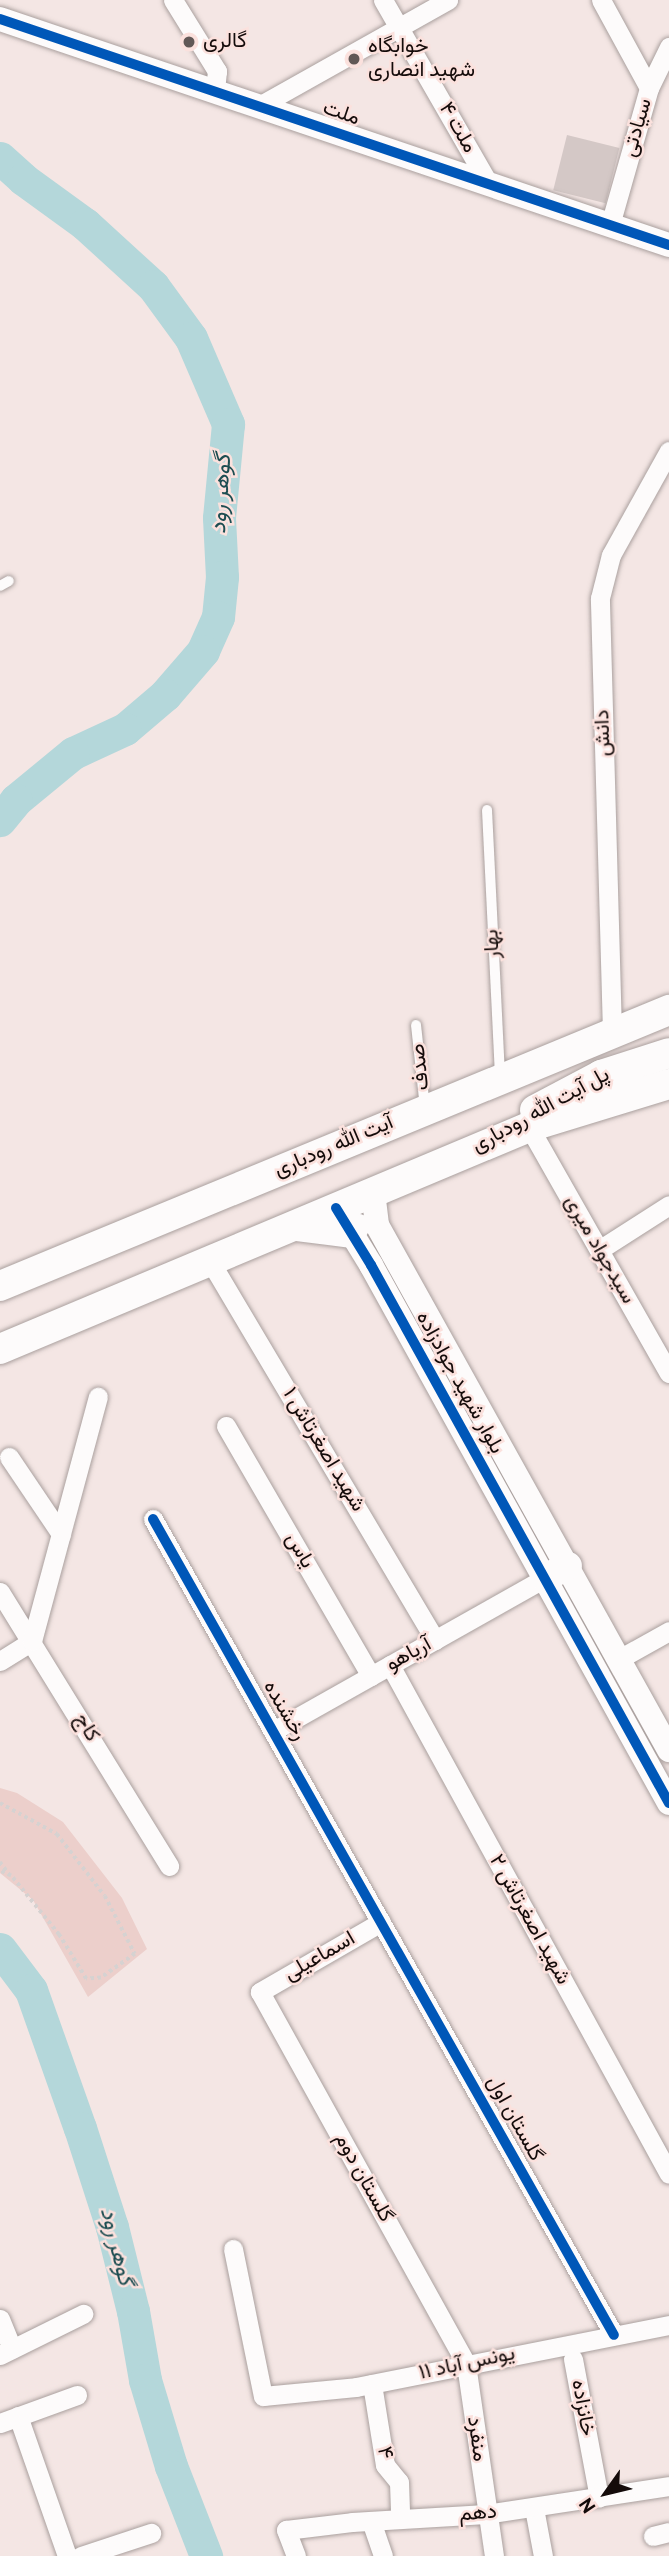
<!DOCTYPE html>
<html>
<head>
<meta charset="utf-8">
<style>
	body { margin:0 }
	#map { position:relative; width:669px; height:2556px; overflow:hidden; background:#f4e6e4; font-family:Overpass,Vazirmatn,sans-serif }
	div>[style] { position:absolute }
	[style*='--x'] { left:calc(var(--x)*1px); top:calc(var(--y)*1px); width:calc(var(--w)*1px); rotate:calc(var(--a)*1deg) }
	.green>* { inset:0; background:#eccfcb }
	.river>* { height:33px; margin:-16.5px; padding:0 16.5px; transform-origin:16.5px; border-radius:16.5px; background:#b4d7da }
	.building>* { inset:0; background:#d4c8c6; transform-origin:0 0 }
	.path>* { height:3.5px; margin-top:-1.75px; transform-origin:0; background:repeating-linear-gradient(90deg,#d6d2d1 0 3.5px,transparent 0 7px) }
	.roads { filter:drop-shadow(0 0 2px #aaa09e) drop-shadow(0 0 2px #aaa09e) }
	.service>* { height:10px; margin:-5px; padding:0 5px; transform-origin:5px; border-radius:5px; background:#fdfbfb }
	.minor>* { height:19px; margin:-9.5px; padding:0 9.5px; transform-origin:9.5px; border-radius:9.5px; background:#fdfbfb }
	.tertiary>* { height:24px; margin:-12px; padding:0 12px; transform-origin:12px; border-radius:12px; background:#fdfbfb }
	.secondary>* { height:28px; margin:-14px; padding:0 14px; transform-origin:14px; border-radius:14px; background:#fdfbfb }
	.primary>* { height:30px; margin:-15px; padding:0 15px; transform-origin:15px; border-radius:15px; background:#fdfbfb }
	.cycleway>* { height:10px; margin:-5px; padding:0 5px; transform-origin:5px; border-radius:5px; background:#0057b8 }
	.dots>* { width:19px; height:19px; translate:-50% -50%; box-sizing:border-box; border:4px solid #fbe1dd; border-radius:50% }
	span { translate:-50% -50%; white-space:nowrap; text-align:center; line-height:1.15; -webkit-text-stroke:5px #fbe1dd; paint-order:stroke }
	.poi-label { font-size:21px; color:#140b0a }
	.left { translate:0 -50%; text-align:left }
	.street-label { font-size:21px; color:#140b0a }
	.water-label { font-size:23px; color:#1c4d51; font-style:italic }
	.north { position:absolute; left:571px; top:2458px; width:70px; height:70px; -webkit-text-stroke:5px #fbe1dd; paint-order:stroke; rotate:236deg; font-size:19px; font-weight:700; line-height:28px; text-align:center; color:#140b0a }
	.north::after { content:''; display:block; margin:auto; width:24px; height:32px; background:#140b0a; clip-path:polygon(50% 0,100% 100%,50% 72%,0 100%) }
</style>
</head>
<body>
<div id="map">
	<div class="green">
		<i style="clip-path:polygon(0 1788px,17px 1793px,63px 1822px,122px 1898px,147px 1949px,88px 1997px,33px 1900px,0 1873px)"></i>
	</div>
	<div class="river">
		<i style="--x:0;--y:158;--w:31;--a:42"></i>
		<i style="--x:23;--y:179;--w:77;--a:36"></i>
		<i style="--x:85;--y:224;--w:92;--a:42.4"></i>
		<i style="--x:153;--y:286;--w:64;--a:53.8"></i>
		<i style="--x:191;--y:338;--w:94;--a:66.7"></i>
		<i style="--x:228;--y:424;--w:94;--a:95.5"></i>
		<i style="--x:219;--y:518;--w:59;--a:87.1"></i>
		<i style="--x:222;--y:577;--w:40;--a:95.7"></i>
		<i style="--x:218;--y:617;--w:37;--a:114"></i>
		<i style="--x:203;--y:651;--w:58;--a:130.8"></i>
		<i style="--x:165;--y:695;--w:52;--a:139.6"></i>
		<i style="--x:125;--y:729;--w:57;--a:155.2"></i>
		<i style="--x:73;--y:753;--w:74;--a:140.5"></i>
		<i style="--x:16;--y:800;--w:26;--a:129"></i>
		<i style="--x:0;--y:1949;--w:51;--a:52.9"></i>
		<i style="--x:31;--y:1990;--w:146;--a:70.5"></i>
		<i style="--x:80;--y:2128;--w:104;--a:72.1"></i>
		<i style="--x:112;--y:2227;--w:87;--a:76"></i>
		<i style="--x:133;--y:2311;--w:70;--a:80.1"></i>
		<i style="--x:145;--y:2380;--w:90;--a:73.2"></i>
		<i style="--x:171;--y:2466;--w:97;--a:68.7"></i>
	</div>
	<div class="building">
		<i style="left:567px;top:135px;width:54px;height:57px;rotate:14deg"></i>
	</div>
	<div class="path">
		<i style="--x:0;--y:1803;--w:65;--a:28.5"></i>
		<i style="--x:57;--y:1834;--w:78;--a:52.3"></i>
		<i style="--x:105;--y:1896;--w:65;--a:62.7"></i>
		<i style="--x:135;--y:1954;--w:42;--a:144.8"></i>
		<i style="--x:101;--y:1978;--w:15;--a:176"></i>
		<i style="--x:86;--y:1979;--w:52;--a:-121.5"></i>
		<i style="--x:59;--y:1935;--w:76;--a:-129.1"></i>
		<i style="--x:11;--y:1876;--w:12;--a:-156"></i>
		<i style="--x:0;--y:1862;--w:15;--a:53"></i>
	</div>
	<div class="roads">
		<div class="service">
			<i style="--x:0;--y:586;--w:10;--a:-29"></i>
			<i style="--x:487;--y:810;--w:267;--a:87.2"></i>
			<i style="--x:416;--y:1025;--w:83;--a:83.8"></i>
		</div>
		<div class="minor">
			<i style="--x:173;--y:0;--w:84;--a:58.2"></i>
			<i style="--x:217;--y:71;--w:20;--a:96"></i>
			<i style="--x:383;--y:0;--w:212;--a:60.1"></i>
			<i style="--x:601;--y:0;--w:100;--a:61.4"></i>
			<i style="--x:649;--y:88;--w:142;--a:105.9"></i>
			<i style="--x:649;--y:88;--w:46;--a:-64"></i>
			<i style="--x:259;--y:106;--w:217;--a:-29.3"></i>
			<i style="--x:612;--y:1032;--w:434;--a:-91.6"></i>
			<i style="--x:600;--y:598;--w:44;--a:-75.7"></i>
			<i style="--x:611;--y:555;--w:119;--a:-60.9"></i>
			<i style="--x:529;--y:1127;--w:283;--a:60.4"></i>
			<i style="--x:599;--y:1250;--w:83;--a:-32.7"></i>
			<i style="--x:210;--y:1261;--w:441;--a:59.3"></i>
			<i style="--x:226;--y:1426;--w:289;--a:59.9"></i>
			<i style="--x:9;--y:1457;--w:93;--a:56"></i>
			<i style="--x:153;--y:1519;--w:937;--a:60.54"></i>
			<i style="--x:0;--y:1592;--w:322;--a:58.3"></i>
			<i style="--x:619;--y:1659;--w:57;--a:-29.2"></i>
			<i style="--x:0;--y:1661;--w:38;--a:-32"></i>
			<i style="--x:32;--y:1641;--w:253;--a:-74.9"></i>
			<i style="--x:390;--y:1665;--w:580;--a:61.27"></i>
			<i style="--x:273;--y:1731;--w:312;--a:-29.4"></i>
			<i style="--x:381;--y:1922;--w:140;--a:150"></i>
			<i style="--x:260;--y:1992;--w:425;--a:61"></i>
			<i style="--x:466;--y:2364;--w:194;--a:81.7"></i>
			<i style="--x:233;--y:2249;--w:150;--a:78.5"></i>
			<i style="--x:263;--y:2396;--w:93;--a:-5.5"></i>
			<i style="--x:356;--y:2387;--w:319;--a:-11.2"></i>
			<i style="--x:0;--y:2319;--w:32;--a:68"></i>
			<i style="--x:0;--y:2355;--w:93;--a:-26.3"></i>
			<i style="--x:573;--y:2359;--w:141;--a:79.4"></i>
			<i style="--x:372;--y:2384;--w:82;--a:80.9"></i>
			<i style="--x:385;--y:2465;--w:22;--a:51"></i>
			<i style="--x:399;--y:2482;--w:37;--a:88"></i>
			<i style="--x:18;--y:2416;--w:148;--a:70.7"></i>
			<i style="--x:0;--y:2423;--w:82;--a:-20"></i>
			<i style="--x:534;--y:2508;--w:49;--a:79.4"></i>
			<i style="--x:371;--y:2521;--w:37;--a:71"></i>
			<i style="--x:653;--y:2536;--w:16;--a:-14"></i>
			<i style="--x:81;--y:2556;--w:74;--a:-18.2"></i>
			<i style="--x:296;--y:2556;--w:28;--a:-111"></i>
			<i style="--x:286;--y:2530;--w:66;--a:-6.9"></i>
			<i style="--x:352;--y:2522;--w:134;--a:-3.4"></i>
			<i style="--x:486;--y:2514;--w:185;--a:-8.7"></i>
		</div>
		<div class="tertiary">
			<i style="--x:0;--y:19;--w:706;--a:18.67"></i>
			<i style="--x:373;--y:1192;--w:33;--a:83"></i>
			<i style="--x:377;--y:1225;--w:601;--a:60.92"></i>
			<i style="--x:336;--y:1208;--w:67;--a:58.4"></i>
			<i style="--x:371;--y:1265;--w:615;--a:61.02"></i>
			<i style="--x:289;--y:1228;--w:64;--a:7.2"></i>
			<i style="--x:352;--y:1236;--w:12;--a:-59"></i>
		</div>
		<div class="secondary">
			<i style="--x:545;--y:1578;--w:26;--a:-28"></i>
		</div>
		<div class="primary">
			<i style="--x:535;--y:1110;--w:75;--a:-27.9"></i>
			<i style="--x:601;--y:1075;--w:71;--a:-17.9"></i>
			<i style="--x:0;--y:1286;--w:724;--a:-22.42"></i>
			<i style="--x:0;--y:1349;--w:574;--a:-22.77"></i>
			<i style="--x:529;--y:1127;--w:146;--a:-17.1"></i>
		</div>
	</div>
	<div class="cycleway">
		<i style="--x:0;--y:19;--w:706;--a:18.67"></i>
		<i style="--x:336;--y:1208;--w:67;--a:58.4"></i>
		<i style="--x:371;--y:1265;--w:615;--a:61.02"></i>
		<i style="--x:153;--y:1519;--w:937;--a:60.54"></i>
	</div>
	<div class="dots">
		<i style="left:189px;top:42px;background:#625856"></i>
		<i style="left:354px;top:59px;background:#625856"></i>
	</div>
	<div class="poi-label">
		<span class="left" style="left:203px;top:42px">گالری</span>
		<span class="left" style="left:368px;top:59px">خوابگاه<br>شهید انصاری</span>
	</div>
	<div class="street-label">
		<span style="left:341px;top:114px;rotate:19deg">ملت</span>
		<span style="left:457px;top:128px;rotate:60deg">ملت ۴</span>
		<span style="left:638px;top:128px;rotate:-74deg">سیادتی</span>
		<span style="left:604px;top:733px;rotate:-92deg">دانش</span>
		<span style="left:493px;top:944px;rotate:-93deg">بهار</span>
		<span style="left:421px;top:1067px;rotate:-96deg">صدف</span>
		<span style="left:541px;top:1111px;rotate:-29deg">پل آیت الله رودباری</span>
		<span style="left:334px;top:1147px;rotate:-23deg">آیت الله رودباری</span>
		<span style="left:599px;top:1250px;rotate:60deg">سیدجواد میری</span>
		<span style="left:459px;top:1383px;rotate:61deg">بلوار شهید جوادزاده</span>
		<span style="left:323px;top:1450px;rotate:59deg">شهید اصغرتاش ۱</span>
		<span style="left:299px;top:1551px;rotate:60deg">یاس</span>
		<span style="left:409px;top:1655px;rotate:-29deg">آریاهو</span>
		<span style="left:284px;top:1711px;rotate:60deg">رخشنده</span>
		<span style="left:86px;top:1728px;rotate:59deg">کاج</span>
		<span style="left:529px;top:1920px;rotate:61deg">شهید اصغرتاش ۲</span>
		<span style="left:320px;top:1957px;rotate:-30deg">اسماعیلی</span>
		<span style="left:514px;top:2119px;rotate:61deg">گلستان اول</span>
		<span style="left:363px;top:2178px;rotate:61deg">گلستان دوم</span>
		<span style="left:467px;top:2364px;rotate:-12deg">یونس آباد ۱۱</span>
		<span style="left:582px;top:2408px;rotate:80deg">خانزاده</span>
		<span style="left:476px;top:2439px;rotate:82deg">منفرد</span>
		<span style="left:384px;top:2453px;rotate:77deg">۴</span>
		<span style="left:478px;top:2514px;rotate:-5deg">دهم</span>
	</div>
	<div class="water-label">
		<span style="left:223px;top:494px;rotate:-86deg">گوهر رود</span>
		<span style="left:115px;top:2247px;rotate:76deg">گوهر رود</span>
	</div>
	<div class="north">N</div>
</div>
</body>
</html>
